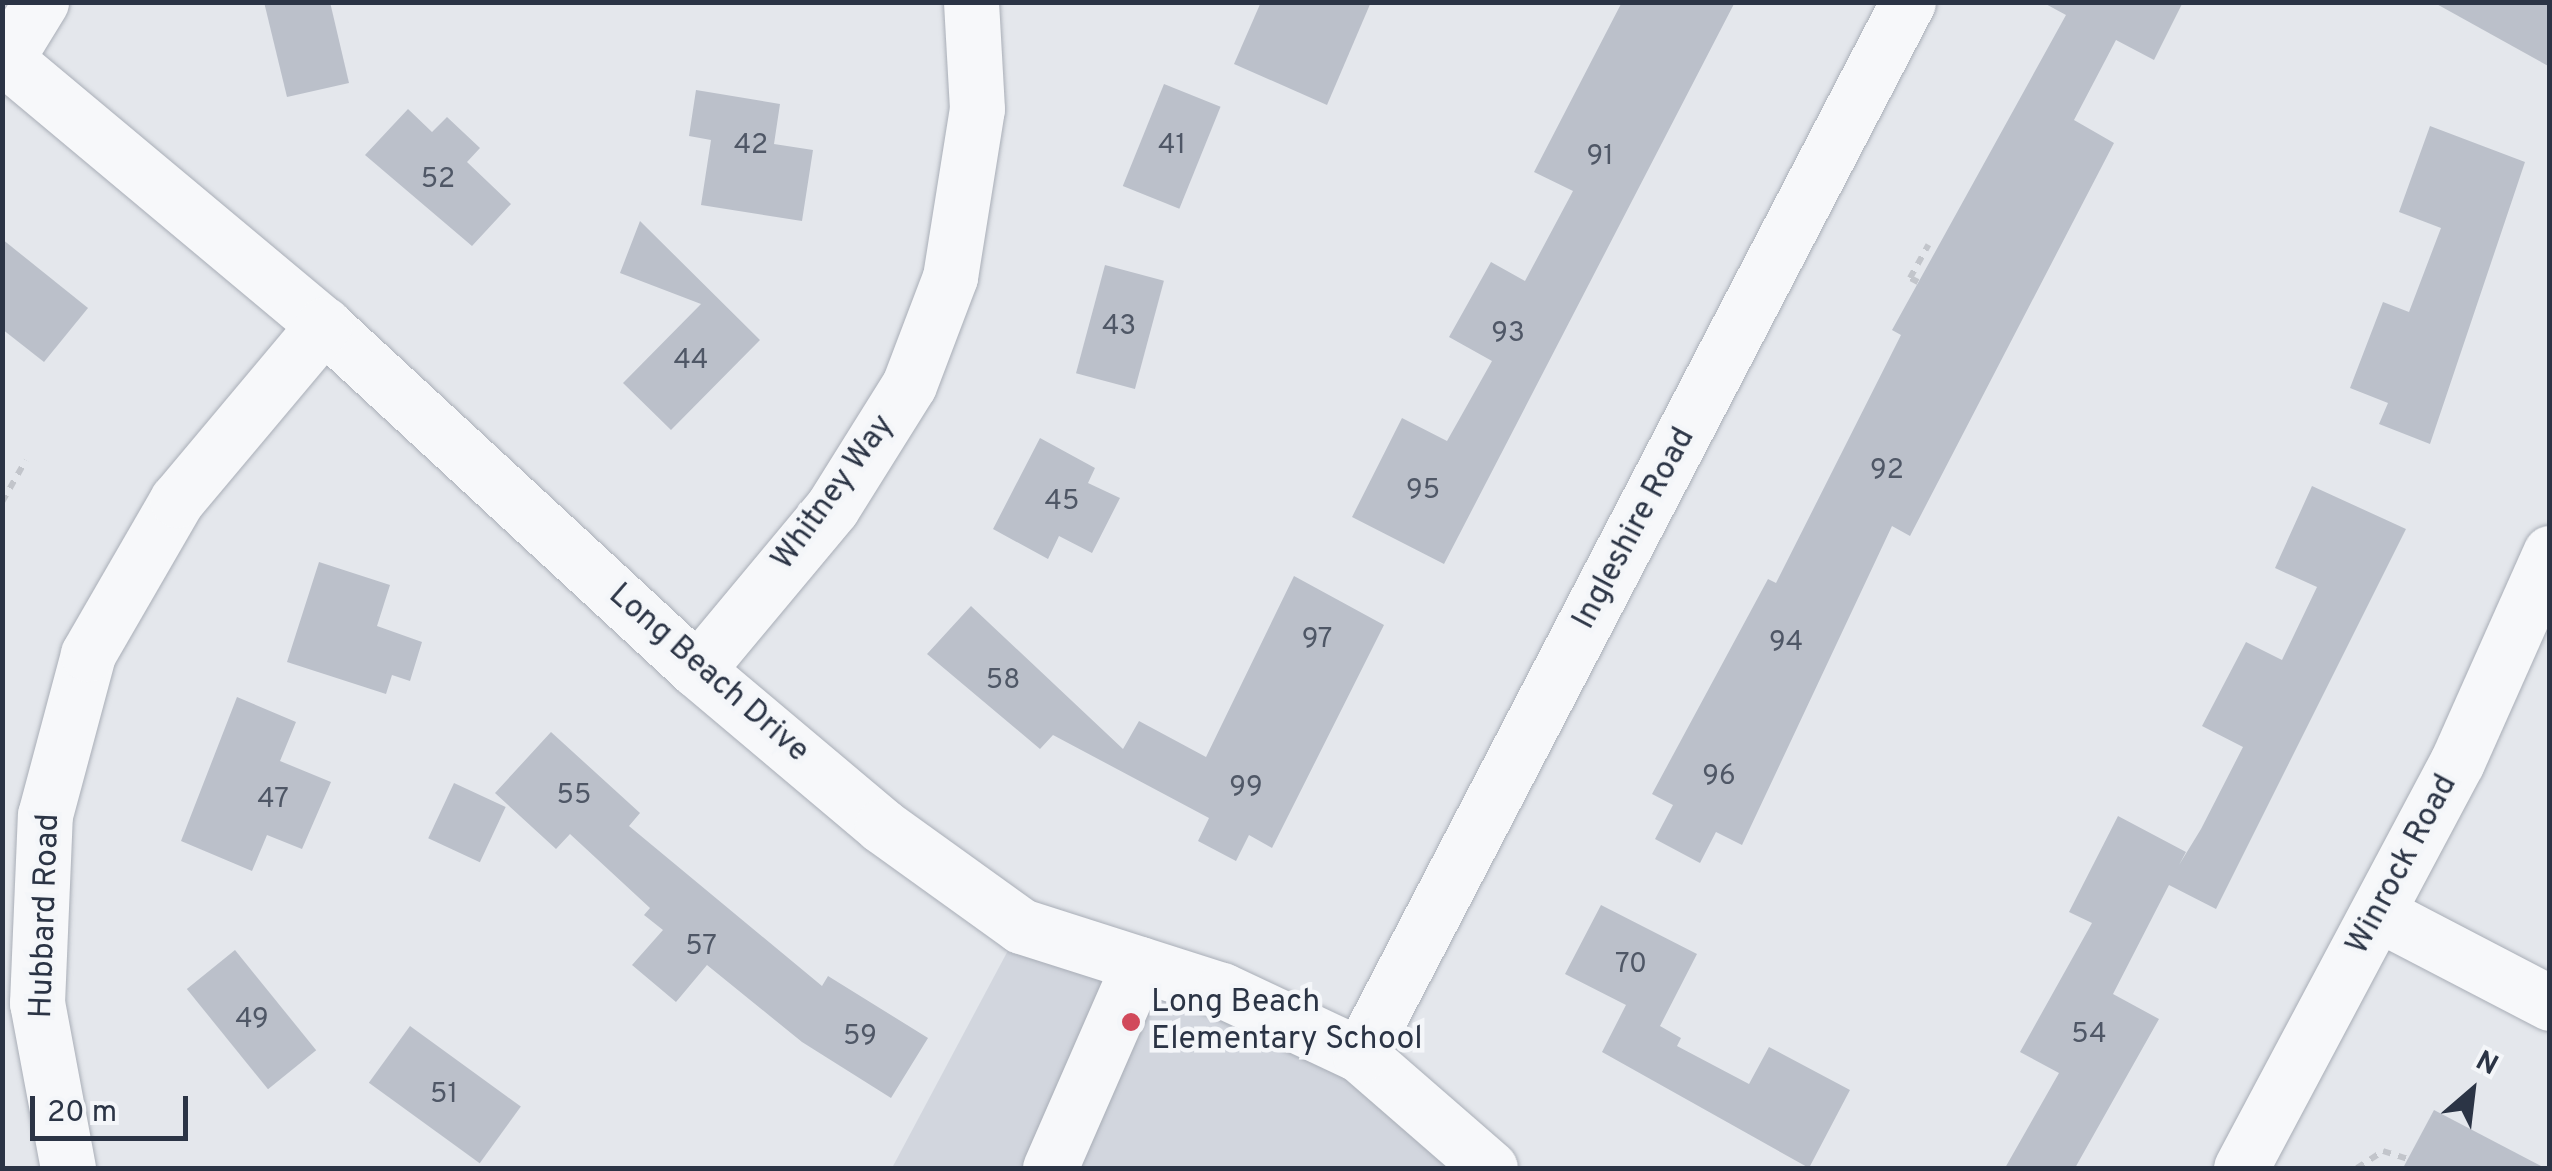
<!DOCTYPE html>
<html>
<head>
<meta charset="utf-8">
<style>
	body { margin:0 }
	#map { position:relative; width:2552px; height:1171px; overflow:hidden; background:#e4e7ec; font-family:Overpass,sans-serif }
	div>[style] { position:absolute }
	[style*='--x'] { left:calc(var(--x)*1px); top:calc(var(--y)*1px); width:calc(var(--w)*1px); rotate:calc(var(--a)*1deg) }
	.built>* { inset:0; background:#d2d6de }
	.building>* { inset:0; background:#bbc0ca; transform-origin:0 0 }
	.path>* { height:6px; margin-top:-3px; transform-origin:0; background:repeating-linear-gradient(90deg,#c2c5cb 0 8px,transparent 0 16px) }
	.roads { filter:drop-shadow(0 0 2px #a9aeb7) drop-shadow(0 0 2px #a9aeb7) }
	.minor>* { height:55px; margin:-27.5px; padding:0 27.5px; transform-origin:27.5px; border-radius:27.5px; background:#f7f8fa }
	.dots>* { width:28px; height:28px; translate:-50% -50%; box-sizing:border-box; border:5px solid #f4f6f9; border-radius:50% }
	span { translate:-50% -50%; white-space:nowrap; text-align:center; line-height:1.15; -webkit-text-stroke:9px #f4f6f9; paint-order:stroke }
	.number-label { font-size:28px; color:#4f5766 }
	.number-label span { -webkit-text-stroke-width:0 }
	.street-label { font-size:32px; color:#2b3445 }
	.poi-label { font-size:32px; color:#2b3445 }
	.left { translate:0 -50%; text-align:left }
	.frame { position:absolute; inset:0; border:5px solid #2b3445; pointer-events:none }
	.north { position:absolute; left:2422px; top:1041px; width:100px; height:100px; -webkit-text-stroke:8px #f4f6f9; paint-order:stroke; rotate:28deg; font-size:28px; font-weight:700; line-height:40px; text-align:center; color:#2b3445 }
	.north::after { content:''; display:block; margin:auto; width:35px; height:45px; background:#2b3445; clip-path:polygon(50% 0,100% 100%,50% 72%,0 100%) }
	.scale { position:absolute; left:30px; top:1096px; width:158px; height:45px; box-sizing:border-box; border:5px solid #2b3445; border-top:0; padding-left:12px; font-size:30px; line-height:35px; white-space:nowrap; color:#2b3445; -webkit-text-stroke:8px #f4f6f9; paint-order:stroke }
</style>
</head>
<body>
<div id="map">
	<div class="built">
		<i style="clip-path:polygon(1021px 926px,1223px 990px,1490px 1168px,892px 1168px)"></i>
	</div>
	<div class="building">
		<i style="clip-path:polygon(264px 2px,330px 2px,349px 83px,287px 97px)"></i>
		<i style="clip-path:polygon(1261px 2px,1371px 2px,1327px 105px,1234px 64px)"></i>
		<i style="clip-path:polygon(1622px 2px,1735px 2px,1444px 564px,1352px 517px,1402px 418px,1447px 441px,1492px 361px,1449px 337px,1491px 262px,1525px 281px,1573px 191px,1534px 172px)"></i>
		<i style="clip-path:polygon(2042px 2px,2183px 2px,2154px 60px,2116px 40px,2074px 120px,2114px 143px,1910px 536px,1892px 526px,1742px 845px,1716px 832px,1700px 863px,1655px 839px,1673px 805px,1652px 794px,1768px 579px,1776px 583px,1901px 335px,1892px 330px,2066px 15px)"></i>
		<i style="clip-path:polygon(2433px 2px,2550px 2px,2550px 67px)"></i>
		<i style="left:1164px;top:84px;width:61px;height:110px;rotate:22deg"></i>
		<i style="clip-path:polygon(696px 90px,780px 104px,774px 144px,813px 150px,802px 221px,701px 205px,711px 140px,689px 136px)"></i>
		<i style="clip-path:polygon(408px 109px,432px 132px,447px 117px,480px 148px,467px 162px,511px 204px,472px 246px,365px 155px)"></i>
		<i style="clip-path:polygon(2430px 126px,2525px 162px,2430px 444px,2379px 424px,2388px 403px,2350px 388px,2383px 302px,2409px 312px,2441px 228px,2399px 212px)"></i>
		<i style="clip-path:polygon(640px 221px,760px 340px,671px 430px,623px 383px,701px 304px,620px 273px)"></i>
		<i style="clip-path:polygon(2px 239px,88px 308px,44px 362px,2px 329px)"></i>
		<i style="left:1105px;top:265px;width:61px;height:112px;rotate:15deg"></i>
		<i style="clip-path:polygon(1040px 438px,1095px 468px,1088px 483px,1120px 498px,1092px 553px,1059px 536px,1048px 559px,993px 529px)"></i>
		<i style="clip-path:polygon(2312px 486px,2406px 529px,2216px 909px,2169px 885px,2113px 994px,2159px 1019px,2075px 1168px,2005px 1168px,2059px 1073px,2020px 1052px,2092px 923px,2069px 912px,2118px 816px,2186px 852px,2179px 865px,2201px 829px,2243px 747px,2202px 726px,2246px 642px,2282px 660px,2317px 587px,2275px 568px)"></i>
		<i style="clip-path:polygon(319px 562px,390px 585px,377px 626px,422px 642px,410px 681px,392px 675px,386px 694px,287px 662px)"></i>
		<i style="clip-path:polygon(1294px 576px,1384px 625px,1272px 848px,1249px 835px,1236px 861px,1198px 841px,1209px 818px,1053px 735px,1040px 749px,927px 654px,971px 606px,1123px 749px,1139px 721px,1206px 757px)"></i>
		<i style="clip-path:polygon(237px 697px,296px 722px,280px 761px,331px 782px,302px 849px,267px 835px,252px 871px,181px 841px)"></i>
		<i style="clip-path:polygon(551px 732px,640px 813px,629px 826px,822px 986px,828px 976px,928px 1038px,891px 1098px,802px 1042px,707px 965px,676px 1002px,632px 965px,663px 930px,644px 915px,650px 908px,570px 834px,556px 849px,495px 793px)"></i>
		<i style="left:454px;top:783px;width:57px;height:61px;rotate:25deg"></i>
		<i style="clip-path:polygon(1601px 905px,1697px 954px,1660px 1026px,1681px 1038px,1677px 1046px,1749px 1084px,1769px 1047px,1850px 1090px,1809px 1168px,1602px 1052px,1626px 1005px,1565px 974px)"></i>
		<i style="left:235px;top:950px;width:129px;height:62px;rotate:51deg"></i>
		<i style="left:410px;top:1026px;width:137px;height:70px;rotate:36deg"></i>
		<i style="clip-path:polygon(2434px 1110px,2545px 1168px,2403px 1168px)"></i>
	</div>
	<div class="path">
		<i style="--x:1918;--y:282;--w:9;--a:-153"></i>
		<i style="--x:1910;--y:278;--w:38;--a:-61"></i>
		<i style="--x:2;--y:502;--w:48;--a:-60.3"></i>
		<i style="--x:2357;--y:1168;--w:31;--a:-33"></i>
		<i style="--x:2383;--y:1151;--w:25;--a:18"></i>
	</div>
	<div class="roads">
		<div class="minor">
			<i style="--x:2;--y:56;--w:420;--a:39.9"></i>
			<i style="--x:324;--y:325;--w:508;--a:42.77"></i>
			<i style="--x:697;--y:670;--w:242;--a:40.1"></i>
			<i style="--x:882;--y:826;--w:171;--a:35.7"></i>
			<i style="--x:1021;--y:926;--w:211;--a:17.7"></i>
			<i style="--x:1222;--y:990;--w:153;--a:25.2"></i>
			<i style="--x:1360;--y:1055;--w:172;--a:41"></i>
			<i style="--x:6;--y:59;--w:67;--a:-58.4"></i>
			<i style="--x:697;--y:670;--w:211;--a:-50.2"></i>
			<i style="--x:832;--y:508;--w:145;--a:-58"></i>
			<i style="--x:909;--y:385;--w:116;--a:-69.2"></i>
			<i style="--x:950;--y:277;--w:170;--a:-80.9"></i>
			<i style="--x:977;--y:109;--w:107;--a:-93.2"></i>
			<i style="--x:2379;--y:914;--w:193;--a:27.5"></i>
			<i style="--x:1360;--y:1055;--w:1187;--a:-62.51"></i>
			<i style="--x:68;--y:1168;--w:168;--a:-100.6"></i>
			<i style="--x:37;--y:1003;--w:188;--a:-87.6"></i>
			<i style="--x:45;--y:815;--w:167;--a:-75"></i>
			<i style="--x:88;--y:654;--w:178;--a:-60"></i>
			<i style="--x:177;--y:500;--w:229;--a:-50"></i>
			<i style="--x:1050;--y:1168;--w:223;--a:-66.4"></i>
			<i style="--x:2241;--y:1168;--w:460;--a:-62"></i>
			<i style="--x:2457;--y:762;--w:229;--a:-66"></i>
		</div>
	</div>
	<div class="dots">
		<i style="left:1131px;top:1022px;background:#d1495b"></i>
	</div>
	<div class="number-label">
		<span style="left:751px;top:146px">42</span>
		<span style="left:1172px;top:146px">41</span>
		<span style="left:1600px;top:157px">91</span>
		<span style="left:438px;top:180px">52</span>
		<span style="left:1119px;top:327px">43</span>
		<span style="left:1508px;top:334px">93</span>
		<span style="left:691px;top:361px">44</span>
		<span style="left:1887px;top:471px">92</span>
		<span style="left:1423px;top:491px">95</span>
		<span style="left:1062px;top:502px">45</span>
		<span style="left:1317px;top:640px">97</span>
		<span style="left:1786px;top:643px">94</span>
		<span style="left:1003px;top:681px">58</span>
		<span style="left:1719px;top:777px">96</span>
		<span style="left:1246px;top:788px">99</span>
		<span style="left:574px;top:796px">55</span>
		<span style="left:273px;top:800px">47</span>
		<span style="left:701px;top:947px">57</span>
		<span style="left:1631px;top:965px">70</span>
		<span style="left:252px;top:1020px">49</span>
		<span style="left:2089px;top:1035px">54</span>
		<span style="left:860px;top:1037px">59</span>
		<span style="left:444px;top:1095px">51</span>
	</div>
	<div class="street-label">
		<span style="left:834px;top:493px;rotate:-54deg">Whitney Way</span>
		<span style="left:1635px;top:529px;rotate:-62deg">Ingleshire Road</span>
		<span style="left:708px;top:674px;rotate:41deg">Long Beach Drive</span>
		<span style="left:2403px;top:865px;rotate:-62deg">Winrock Road</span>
		<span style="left:46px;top:916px;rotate:-88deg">Hubbard Road</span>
	</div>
	<div class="poi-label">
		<span class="left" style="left:1151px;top:1022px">Long Beach<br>Elementary School</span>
	</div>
	<div class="frame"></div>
	<div class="north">N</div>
	<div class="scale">20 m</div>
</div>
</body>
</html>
